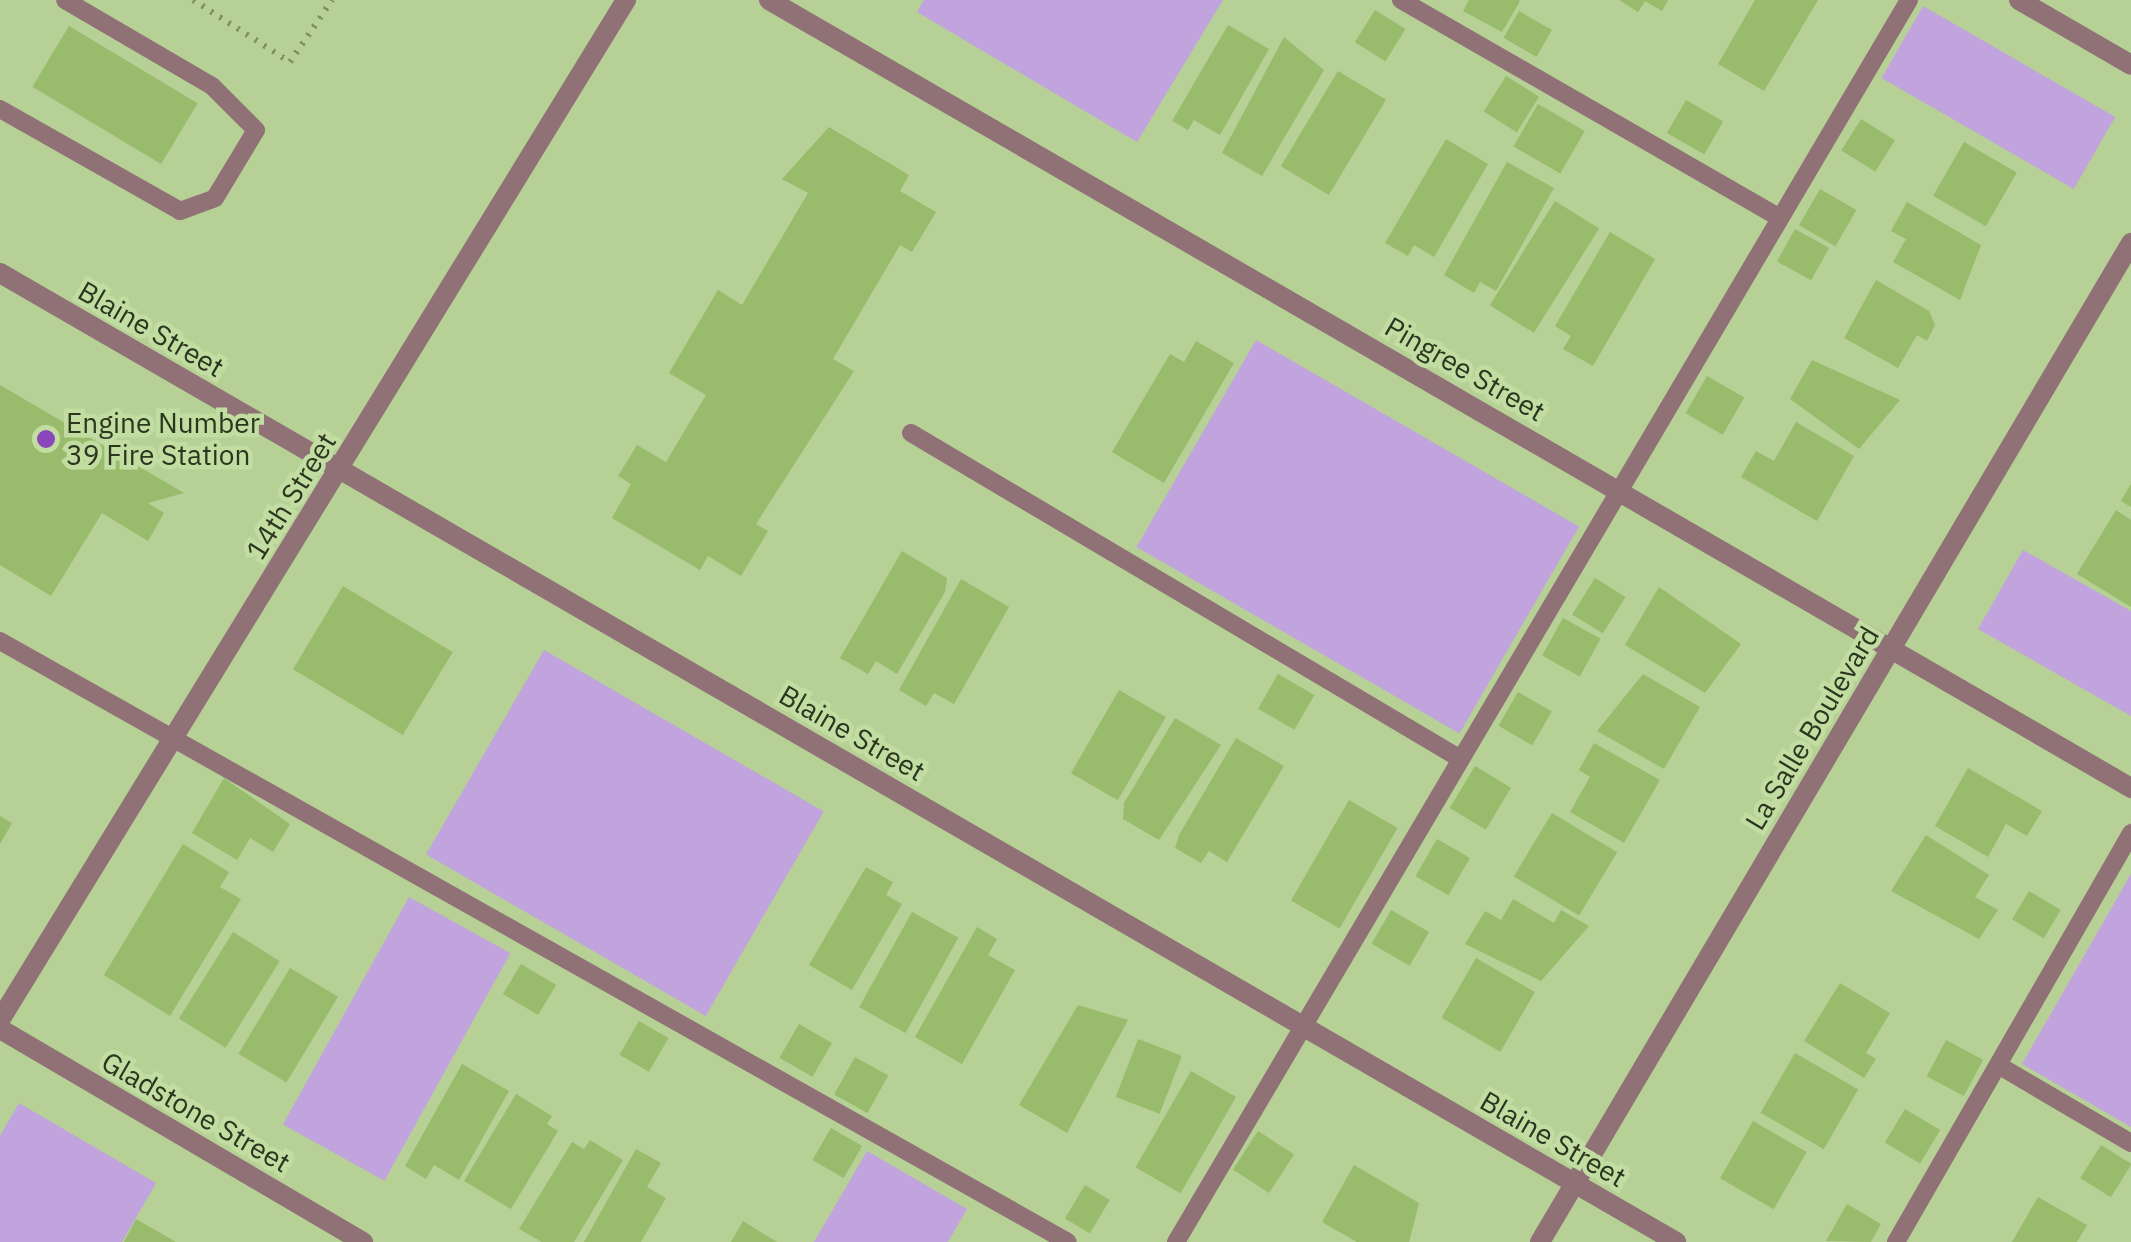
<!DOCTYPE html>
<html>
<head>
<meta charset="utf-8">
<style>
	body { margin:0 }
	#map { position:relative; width:2131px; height:1242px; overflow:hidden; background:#b6d096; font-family:"IBM Plex Sans",sans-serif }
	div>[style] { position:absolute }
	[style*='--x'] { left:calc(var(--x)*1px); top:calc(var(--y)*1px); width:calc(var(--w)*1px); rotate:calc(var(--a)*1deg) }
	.green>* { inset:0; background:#c1a4dd; transform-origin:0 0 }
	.building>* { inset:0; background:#99bb6c; transform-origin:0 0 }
	.path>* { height:6px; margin-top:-3px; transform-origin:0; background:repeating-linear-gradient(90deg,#7f9266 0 2.5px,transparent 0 10.5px) }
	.service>* { height:18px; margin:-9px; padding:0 9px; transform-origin:9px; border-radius:9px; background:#8f7176 }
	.minor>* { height:20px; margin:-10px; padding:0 10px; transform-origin:10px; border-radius:10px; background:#8f7176 }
	.tertiary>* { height:20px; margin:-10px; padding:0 10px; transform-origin:10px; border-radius:10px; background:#8f7176 }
	.dots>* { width:28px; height:28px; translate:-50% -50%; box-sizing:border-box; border:5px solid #c2dda2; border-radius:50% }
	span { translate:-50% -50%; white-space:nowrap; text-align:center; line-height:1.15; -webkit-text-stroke:9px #c2dda2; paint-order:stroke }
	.street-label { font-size:28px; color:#2c361f }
	.poi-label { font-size:28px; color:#2c361f }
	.left { translate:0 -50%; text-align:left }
</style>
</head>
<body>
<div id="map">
	<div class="green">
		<i style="clip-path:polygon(924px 0,1223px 0,1137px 142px,917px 12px)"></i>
		<i style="left:1923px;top:6px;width:222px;height:83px;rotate:30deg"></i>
		<i style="left:1256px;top:340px;width:373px;height:239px;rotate:30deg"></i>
		<i style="clip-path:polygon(2023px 550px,2131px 611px,2131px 716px,1978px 629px)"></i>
		<i style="left:544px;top:650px;width:323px;height:236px;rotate:30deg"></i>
		<i style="clip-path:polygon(2131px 874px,2131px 1127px,2022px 1064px)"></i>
		<i style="left:409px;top:897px;width:116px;height:260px;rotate:29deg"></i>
		<i style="clip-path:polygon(19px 1103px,156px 1183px,122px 1242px,0 1242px,0 1136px)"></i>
		<i style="clip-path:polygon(867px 1151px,967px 1209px,948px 1242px,814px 1242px)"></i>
	</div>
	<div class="building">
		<i style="clip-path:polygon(1469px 0,1518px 0,1520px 1px,1502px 32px,1463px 11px)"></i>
		<i style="clip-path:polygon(1619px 0,1668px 0,1662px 11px,1645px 1px,1638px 12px)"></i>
		<i style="clip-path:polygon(1755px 0,1818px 0,1764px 91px,1718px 64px)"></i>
		<i style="left:1375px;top:10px;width:36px;height:38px;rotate:32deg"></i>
		<i style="left:1519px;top:11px;width:38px;height:31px;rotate:30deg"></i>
		<i style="clip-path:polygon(1228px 25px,1269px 49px,1220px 135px,1194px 120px,1188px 130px,1172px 121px)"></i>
		<i style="left:69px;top:26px;width:150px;height:71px;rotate:31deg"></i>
		<i style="clip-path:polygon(1284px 37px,1324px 70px,1262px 176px,1222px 153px)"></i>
		<i style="left:1338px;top:71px;width:56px;height:111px;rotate:31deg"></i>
		<i style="left:1506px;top:76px;width:39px;height:42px;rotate:32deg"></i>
		<i style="left:1686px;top:100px;width:43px;height:38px;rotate:30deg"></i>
		<i style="left:1538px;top:104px;width:54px;height:49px;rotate:30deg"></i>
		<i style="left:1861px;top:119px;width:40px;height:37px;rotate:32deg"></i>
		<i style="clip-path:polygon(829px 127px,909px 175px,900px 191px,936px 212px,912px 252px,900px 245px,833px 359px,854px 371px,756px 524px,768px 531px,741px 576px,708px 556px,700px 570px,612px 518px,631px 484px,618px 476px,637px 445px,666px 462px,706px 395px,669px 373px,718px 290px,742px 305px,808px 193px,782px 179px)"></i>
		<i style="clip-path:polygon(1446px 139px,1488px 164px,1434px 257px,1414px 245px,1408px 256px,1385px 243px)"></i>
		<i style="left:1964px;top:142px;width:61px;height:62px;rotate:30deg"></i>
		<i style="clip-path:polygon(1507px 162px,1554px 188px,1496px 291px,1480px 282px,1474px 293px,1444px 275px)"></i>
		<i style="left:1820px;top:189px;width:42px;height:42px;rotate:30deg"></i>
		<i style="left:1555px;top:201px;width:52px;height:123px;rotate:32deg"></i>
		<i style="clip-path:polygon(1907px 202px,1981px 245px,1960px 300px,1893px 262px,1906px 239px,1891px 231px)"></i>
		<i style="left:1795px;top:229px;width:39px;height:37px;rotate:29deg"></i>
		<i style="clip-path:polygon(1610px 232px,1655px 259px,1593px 366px,1563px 349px,1571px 336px,1555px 326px)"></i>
		<i style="clip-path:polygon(1876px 280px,1929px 311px,1935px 325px,1927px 341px,1917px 335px,1898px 368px,1844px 338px)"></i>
		<i style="clip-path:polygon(1196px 341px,1234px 363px,1164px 483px,1112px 452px,1170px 354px,1184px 362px)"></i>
		<i style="clip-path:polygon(1812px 360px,1900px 400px,1859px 449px,1790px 399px)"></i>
		<i style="left:1707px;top:376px;width:43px;height:43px;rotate:30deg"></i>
		<i style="clip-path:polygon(0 385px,184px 493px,148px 503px,164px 513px,148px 541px,102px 513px,51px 596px,0 565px)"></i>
		<i style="clip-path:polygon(1796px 422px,1854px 456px,1817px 521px,1741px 477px,1756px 451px,1774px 461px)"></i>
		<i style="clip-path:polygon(2131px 484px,2131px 507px,2121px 501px)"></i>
		<i style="clip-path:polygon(2116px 510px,2131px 520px,2131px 607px,2077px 574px)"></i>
		<i style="clip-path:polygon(902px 551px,947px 578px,945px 592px,897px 674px,876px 661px,868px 674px,840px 658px)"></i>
		<i style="left:1595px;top:578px;width:36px;height:43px;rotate:32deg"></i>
		<i style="clip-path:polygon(961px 579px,1009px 607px,954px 704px,934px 693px,926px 706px,899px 690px)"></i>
		<i style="left:343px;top:586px;width:128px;height:97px;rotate:31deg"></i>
		<i style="clip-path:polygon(1659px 587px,1741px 644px,1705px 693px,1625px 645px)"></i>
		<i style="left:1563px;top:618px;width:43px;height:43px;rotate:29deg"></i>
		<i style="left:1278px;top:674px;width:42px;height:40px;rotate:30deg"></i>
		<i style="clip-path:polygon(1643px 674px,1700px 707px,1664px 769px,1597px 731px)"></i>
		<i style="left:1119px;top:690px;width:54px;height:96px;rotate:30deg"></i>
		<i style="left:1518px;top:692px;width:39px;height:39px;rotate:30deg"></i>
		<i style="clip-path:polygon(1175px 718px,1221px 745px,1159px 840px,1123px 819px,1124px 803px)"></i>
		<i style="clip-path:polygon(1236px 738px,1284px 766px,1227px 862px,1209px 851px,1201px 863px,1175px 848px,1179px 835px)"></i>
		<i style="clip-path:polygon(1594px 743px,1660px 780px,1624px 843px,1570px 812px,1590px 777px,1579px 770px)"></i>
		<i style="left:1475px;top:766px;width:42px;height:49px;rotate:31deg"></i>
		<i style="clip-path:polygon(1968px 768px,2042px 811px,2027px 836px,2006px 824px,1988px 857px,1935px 826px)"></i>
		<i style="clip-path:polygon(224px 778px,290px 824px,273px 852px,250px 838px,237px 860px,192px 833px)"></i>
		<i style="left:1349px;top:800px;width:56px;height:116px;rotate:30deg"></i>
		<i style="left:1552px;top:813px;width:76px;height:74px;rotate:31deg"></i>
		<i style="clip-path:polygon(0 816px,12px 823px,0 844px)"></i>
		<i style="clip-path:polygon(1926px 835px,1989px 875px,1975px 897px,1998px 910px,1979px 939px,1891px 891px)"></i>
		<i style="left:1437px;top:839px;width:38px;height:43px;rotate:30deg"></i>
		<i style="clip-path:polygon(183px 844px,229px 872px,220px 887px,241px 899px,170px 1016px,104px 975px)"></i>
		<i style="clip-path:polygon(866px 867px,893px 882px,886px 895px,902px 904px,852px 990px,809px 965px)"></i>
		<i style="left:2029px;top:891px;width:37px;height:33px;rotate:31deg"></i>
		<i style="clip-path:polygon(1513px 899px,1554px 923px,1561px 910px,1589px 926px,1541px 981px,1465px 944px,1485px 911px,1501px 920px)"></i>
		<i style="left:1391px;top:910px;width:44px;height:39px;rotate:30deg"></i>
		<i style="left:912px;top:912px;width:53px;height:109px;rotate:29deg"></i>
		<i style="clip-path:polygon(977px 927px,997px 939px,988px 955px,1015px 970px,962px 1064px,915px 1037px)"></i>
		<i style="left:233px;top:932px;width:55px;height:102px;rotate:32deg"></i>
		<i style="left:1476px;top:958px;width:68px;height:69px;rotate:30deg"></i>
		<i style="left:521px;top:964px;width:41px;height:35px;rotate:31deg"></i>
		<i style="left:290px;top:968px;width:56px;height:100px;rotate:31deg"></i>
		<i style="clip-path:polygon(1840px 983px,1890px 1013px,1866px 1053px,1876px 1059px,1864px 1078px,1804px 1041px)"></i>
		<i style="clip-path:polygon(1078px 1005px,1128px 1020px,1067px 1133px,1019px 1105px)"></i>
		<i style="left:639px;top:1021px;width:34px;height:39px;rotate:30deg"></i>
		<i style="left:799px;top:1024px;width:38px;height:39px;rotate:30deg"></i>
		<i style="left:1138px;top:1039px;width:47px;height:62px;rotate:21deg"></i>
		<i style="left:1946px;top:1040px;width:42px;height:41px;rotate:28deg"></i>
		<i style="left:1795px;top:1053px;width:73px;height:69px;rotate:30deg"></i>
		<i style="left:855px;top:1057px;width:38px;height:43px;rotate:29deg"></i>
		<i style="clip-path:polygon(462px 1064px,509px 1091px,459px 1180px,434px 1165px,426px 1179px,405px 1166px)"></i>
		<i style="left:1191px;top:1071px;width:52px;height:111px;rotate:30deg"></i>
		<i style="clip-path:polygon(516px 1094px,552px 1116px,547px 1124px,558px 1131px,511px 1209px,464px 1181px)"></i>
		<i style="left:1905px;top:1109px;width:41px;height:39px;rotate:31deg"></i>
		<i style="left:1753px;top:1121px;width:62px;height:66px;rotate:30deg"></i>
		<i style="left:831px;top:1128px;width:36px;height:37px;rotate:30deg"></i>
		<i style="left:1258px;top:1131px;width:43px;height:46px;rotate:33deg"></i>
		<i style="clip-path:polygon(590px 1140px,623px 1160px,574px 1242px,542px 1242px,519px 1229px,572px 1142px,584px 1149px)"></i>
		<i style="left:2101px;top:1145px;width:36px;height:39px;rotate:32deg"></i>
		<i style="clip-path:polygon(636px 1149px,661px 1163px,647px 1187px,666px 1198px,641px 1242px,584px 1242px)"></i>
		<i style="clip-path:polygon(1354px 1165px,1419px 1203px,1409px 1242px,1357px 1242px,1322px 1222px)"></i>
		<i style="left:1085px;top:1185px;width:29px;height:39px;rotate:31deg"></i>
		<i style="clip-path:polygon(2038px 1197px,2087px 1225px,2077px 1242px,2012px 1242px)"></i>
		<i style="clip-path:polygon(1847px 1204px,1881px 1224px,1871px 1242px,1826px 1241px)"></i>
		<i style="clip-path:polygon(136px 1219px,176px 1242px,124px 1242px)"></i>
		<i style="clip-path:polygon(743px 1221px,777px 1242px,731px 1242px)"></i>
	</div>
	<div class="path">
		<i style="--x:193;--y:0;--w:115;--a:32.6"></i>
		<i style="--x:290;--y:62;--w:75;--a:-55.9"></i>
	</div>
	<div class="service">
		<i style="--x:1401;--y:0;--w:437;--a:29.9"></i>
		<i style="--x:0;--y:109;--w:207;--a:29.5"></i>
		<i style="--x:180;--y:211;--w:37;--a:-20"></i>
		<i style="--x:215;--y:198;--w:79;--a:-58.9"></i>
		<i style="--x:256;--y:130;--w:62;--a:-135"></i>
		<i style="--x:212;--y:86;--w:170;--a:-149.7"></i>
		<i style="--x:911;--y:433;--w:637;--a:30.67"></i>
		<i style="--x:0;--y:641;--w:1225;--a:29.37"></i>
		<i style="--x:1998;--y:1065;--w:154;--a:30.4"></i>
		<i style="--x:1176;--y:1242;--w:1442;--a:-59.45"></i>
		<i style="--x:1896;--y:1242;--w:472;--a:-60.1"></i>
	</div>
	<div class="minor">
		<i style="--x:769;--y:0;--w:1574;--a:30.05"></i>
		<i style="--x:2019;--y:0;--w:129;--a:30.1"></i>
		<i style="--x:0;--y:273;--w:1936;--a:30.03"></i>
		<i style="--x:0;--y:1029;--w:421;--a:30.4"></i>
		<i style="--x:1540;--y:1242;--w:1161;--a:-59.39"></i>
	</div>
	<div class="tertiary">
		<i style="--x:0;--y:1020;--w:1197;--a:-58.46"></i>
	</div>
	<div class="dots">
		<i style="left:46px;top:439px;background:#8a47bc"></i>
	</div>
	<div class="street-label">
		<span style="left:151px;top:329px;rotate:30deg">Blaine Street</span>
		<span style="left:1465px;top:369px;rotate:30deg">Pingree Street</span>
		<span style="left:291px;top:496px;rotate:-58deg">14th Street</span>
		<span style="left:1812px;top:728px;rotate:-59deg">La Salle Boulevard</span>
		<span style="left:852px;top:733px;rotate:30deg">Blaine Street</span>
		<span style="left:196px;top:1112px;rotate:30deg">Gladstone Street</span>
		<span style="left:1553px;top:1139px;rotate:30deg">Blaine Street</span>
	</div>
	<div class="poi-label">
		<span class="left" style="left:66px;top:439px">Engine Number<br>39 Fire Station</span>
	</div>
</div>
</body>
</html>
